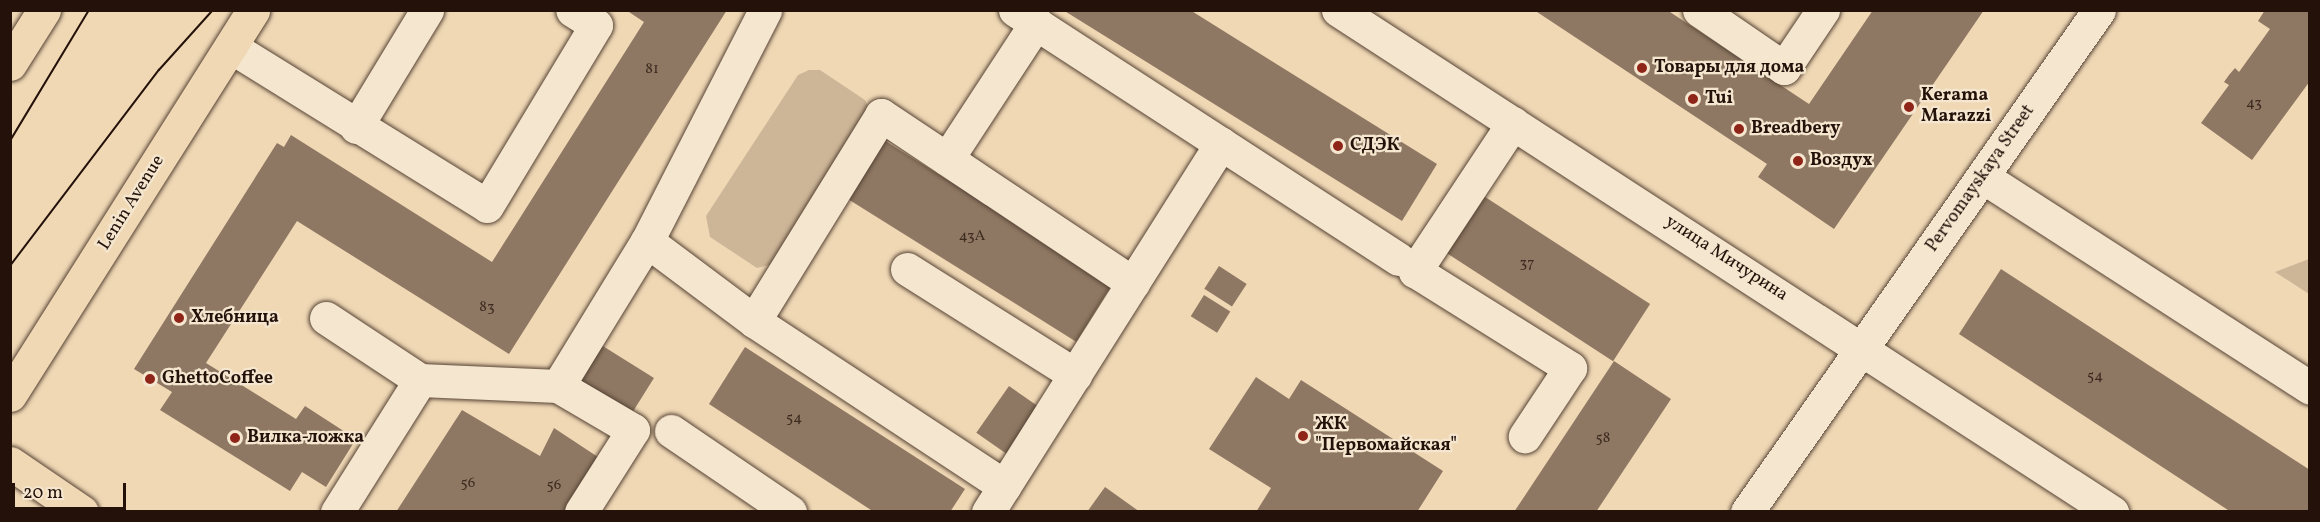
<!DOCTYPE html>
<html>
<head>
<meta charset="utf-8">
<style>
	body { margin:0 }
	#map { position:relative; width:2320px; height:522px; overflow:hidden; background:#f0d8b5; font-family:Vollkorn,serif }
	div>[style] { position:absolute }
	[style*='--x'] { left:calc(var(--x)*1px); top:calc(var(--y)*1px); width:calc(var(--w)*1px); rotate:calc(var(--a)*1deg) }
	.green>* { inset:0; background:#cdb698 }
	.building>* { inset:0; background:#8e7863; transform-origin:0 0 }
	.roads { filter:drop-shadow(0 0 2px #564335) drop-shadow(0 0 2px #564335) }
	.minor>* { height:33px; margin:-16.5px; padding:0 16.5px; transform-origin:16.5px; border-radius:16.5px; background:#f5e6cf }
	.major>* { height:33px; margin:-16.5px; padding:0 16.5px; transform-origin:16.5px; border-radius:16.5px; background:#f0d8b5 }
	.tram>* { height:1.5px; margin:-0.75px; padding:0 0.75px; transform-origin:0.75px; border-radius:0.75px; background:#23110a }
	.dots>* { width:16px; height:16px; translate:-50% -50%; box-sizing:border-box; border:3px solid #f5e6cf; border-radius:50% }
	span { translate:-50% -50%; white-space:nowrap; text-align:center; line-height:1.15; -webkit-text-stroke:4.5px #f5e6cf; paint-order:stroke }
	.number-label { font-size:15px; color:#3e2b20 }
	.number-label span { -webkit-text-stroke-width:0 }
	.poi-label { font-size:18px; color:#23110a; font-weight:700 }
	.left { translate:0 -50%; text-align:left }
	.street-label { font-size:18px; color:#23110a }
	.frame { position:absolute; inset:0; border:12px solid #23110a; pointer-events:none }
	.scale { position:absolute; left:12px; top:483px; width:114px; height:27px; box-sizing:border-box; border:3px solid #23110a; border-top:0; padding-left:8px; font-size:18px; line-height:21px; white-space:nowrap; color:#23110a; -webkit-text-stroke:4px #f5e6cf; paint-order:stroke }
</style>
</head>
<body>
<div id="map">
	<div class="green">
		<i style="clip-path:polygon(809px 70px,820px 70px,865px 100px,870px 111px,777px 263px,757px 268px,710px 237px,706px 216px,798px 75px)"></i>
		<i style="clip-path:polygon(2309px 259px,2309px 294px,2275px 272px)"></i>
	</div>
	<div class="building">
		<i style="clip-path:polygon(626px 10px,727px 10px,509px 354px,297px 221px,206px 363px,296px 419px,305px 406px,356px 439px,326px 487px,302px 472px,290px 491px,160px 410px,172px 392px,134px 369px,277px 143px,284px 147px,291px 135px,492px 262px,644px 22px)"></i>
		<i style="clip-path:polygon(1063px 10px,1190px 10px,1437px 164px,1402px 221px)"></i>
		<i style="clip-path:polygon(1534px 10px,1667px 10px,1809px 104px,1873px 10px,1984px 10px,1834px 229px,1758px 177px,1767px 164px)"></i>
		<i style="clip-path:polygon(2265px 10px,2310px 10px,2310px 81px,2252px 160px,2201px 123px,2229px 85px,2224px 82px,2229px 75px,2235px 68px,2239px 72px,2270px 29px,2258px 21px)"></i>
		<i style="left:882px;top:139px;width:272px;height:69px;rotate:32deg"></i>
		<i style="left:1479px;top:193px;width:204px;height:68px;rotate:33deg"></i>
		<i style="left:1219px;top:266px;width:33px;height:27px;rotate:33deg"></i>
		<i style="clip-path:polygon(2001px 269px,2310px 470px,2310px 512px,2231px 512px,1959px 334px)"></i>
		<i style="left:1204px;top:295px;width:31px;height:25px;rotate:32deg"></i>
		<i style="left:598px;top:343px;width:66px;height:44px;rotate:32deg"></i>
		<i style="clip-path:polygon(745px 347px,965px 489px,950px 512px,874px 512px,709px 404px)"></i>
		<i style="clip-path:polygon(1614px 361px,1671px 399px,1596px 512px,1514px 512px)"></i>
		<i style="clip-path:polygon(1256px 377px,1289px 399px,1301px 380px,1443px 471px,1417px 512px,1256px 512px,1271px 488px,1209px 449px)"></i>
		<i style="left:1009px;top:386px;width:39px;height:57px;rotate:35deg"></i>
		<i style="clip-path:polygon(462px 410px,540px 456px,554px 428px,604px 461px,573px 512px,396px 512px)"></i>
		<i style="clip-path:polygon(1105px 487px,1140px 512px,1087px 512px)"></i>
	</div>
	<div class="roads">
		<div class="minor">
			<i style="--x:1015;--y:10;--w:457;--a:33"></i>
			<i style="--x:1338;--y:10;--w:923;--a:32.97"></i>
			<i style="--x:1699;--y:10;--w:103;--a:34.3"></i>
			<i style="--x:1784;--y:68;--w:70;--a:-56.1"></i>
			<i style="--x:231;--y:47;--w:301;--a:31.8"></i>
			<i style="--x:487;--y:206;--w:211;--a:-58.9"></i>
			<i style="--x:596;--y:25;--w:28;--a:-148"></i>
			<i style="--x:1513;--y:123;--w:178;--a:123.5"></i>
			<i style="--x:1415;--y:271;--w:183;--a:32"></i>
			<i style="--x:1570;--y:368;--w:82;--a:123.5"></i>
			<i style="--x:356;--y:127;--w:137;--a:-58.7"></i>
			<i style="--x:947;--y:159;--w:163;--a:-56.8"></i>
			<i style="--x:1983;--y:177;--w:389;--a:32.8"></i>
			<i style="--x:647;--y:241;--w:134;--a:36.8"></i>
			<i style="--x:754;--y:321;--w:300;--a:33.4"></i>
			<i style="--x:907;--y:269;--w:199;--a:32.2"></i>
			<i style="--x:326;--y:318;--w:113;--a:33.4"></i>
			<i style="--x:420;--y:380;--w:138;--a:2.5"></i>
			<i style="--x:558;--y:386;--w:87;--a:30.4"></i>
			<i style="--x:633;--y:430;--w:97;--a:122.4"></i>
			<i style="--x:754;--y:321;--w:242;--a:-58.3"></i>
			<i style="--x:881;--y:115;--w:303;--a:33.7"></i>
			<i style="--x:558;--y:386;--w:170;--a:-58.5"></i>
			<i style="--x:647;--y:241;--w:259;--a:-62.9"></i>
			<i style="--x:671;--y:431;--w:144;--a:34.2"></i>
			<i style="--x:337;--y:512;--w:156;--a:-57.8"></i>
			<i style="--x:988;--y:512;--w:436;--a:-57.7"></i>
			<i style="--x:1747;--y:512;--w:613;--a:-54.96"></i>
		</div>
		<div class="major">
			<i style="--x:10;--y:64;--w:64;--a:-57.8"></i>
			<i style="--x:10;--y:395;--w:455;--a:-57.7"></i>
			<i style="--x:10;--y:463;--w:87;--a:34.2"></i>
		</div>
	</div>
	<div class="tram">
		<i style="--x:10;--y:141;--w:153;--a:-58.9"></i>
		<i style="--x:10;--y:266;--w:246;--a:-52.8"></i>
		<i style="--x:159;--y:70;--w:81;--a:-48"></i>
	</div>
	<div class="dots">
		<i style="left:1642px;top:68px;background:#8f2418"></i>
		<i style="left:1693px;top:99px;background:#8f2418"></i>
		<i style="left:1909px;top:107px;background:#8f2418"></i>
		<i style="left:1739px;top:129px;background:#8f2418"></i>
		<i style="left:1338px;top:146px;background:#8f2418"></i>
		<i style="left:1798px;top:161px;background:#8f2418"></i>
		<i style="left:179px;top:318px;background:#8f2418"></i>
		<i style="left:150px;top:379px;background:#8f2418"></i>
		<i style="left:1303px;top:436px;background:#8f2418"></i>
		<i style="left:235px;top:438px;background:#8f2418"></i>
	</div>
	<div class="number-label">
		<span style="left:652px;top:70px">81</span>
		<span style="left:2254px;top:104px">43</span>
		<span style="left:972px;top:237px">43А</span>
		<span style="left:1527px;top:264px">37</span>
		<span style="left:487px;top:308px">83</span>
		<span style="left:2095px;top:377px">54</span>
		<span style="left:794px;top:419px">54</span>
		<span style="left:1603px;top:439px">58</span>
		<span style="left:468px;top:484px">56</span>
		<span style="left:554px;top:486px">56</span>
	</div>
	<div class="poi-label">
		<span class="left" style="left:1654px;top:68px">Товары для дома</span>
		<span class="left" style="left:1921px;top:107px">Kerama<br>Marazzi</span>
		<span class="left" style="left:1705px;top:99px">Tui</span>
		<span class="left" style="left:1751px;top:129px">Breadbery</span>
		<span class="left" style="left:1350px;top:146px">СДЭК</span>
		<span class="left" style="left:1810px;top:161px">Воздух</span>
		<span class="left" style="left:191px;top:318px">Хлебница</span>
		<span class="left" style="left:162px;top:379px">GhettoCoffee</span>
		<span class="left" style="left:1315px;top:436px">ЖК<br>"Первомайская"</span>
		<span class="left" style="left:247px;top:438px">Вилка-ложка</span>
	</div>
	<div class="street-label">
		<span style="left:1981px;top:179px;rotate:-55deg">Pervomayskaya Street</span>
		<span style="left:132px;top:203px;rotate:-58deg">Lenin Avenue</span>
		<span style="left:1726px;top:259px;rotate:33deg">улица Мичурина</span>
	</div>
	<div class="frame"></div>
	<div class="scale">20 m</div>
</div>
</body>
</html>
